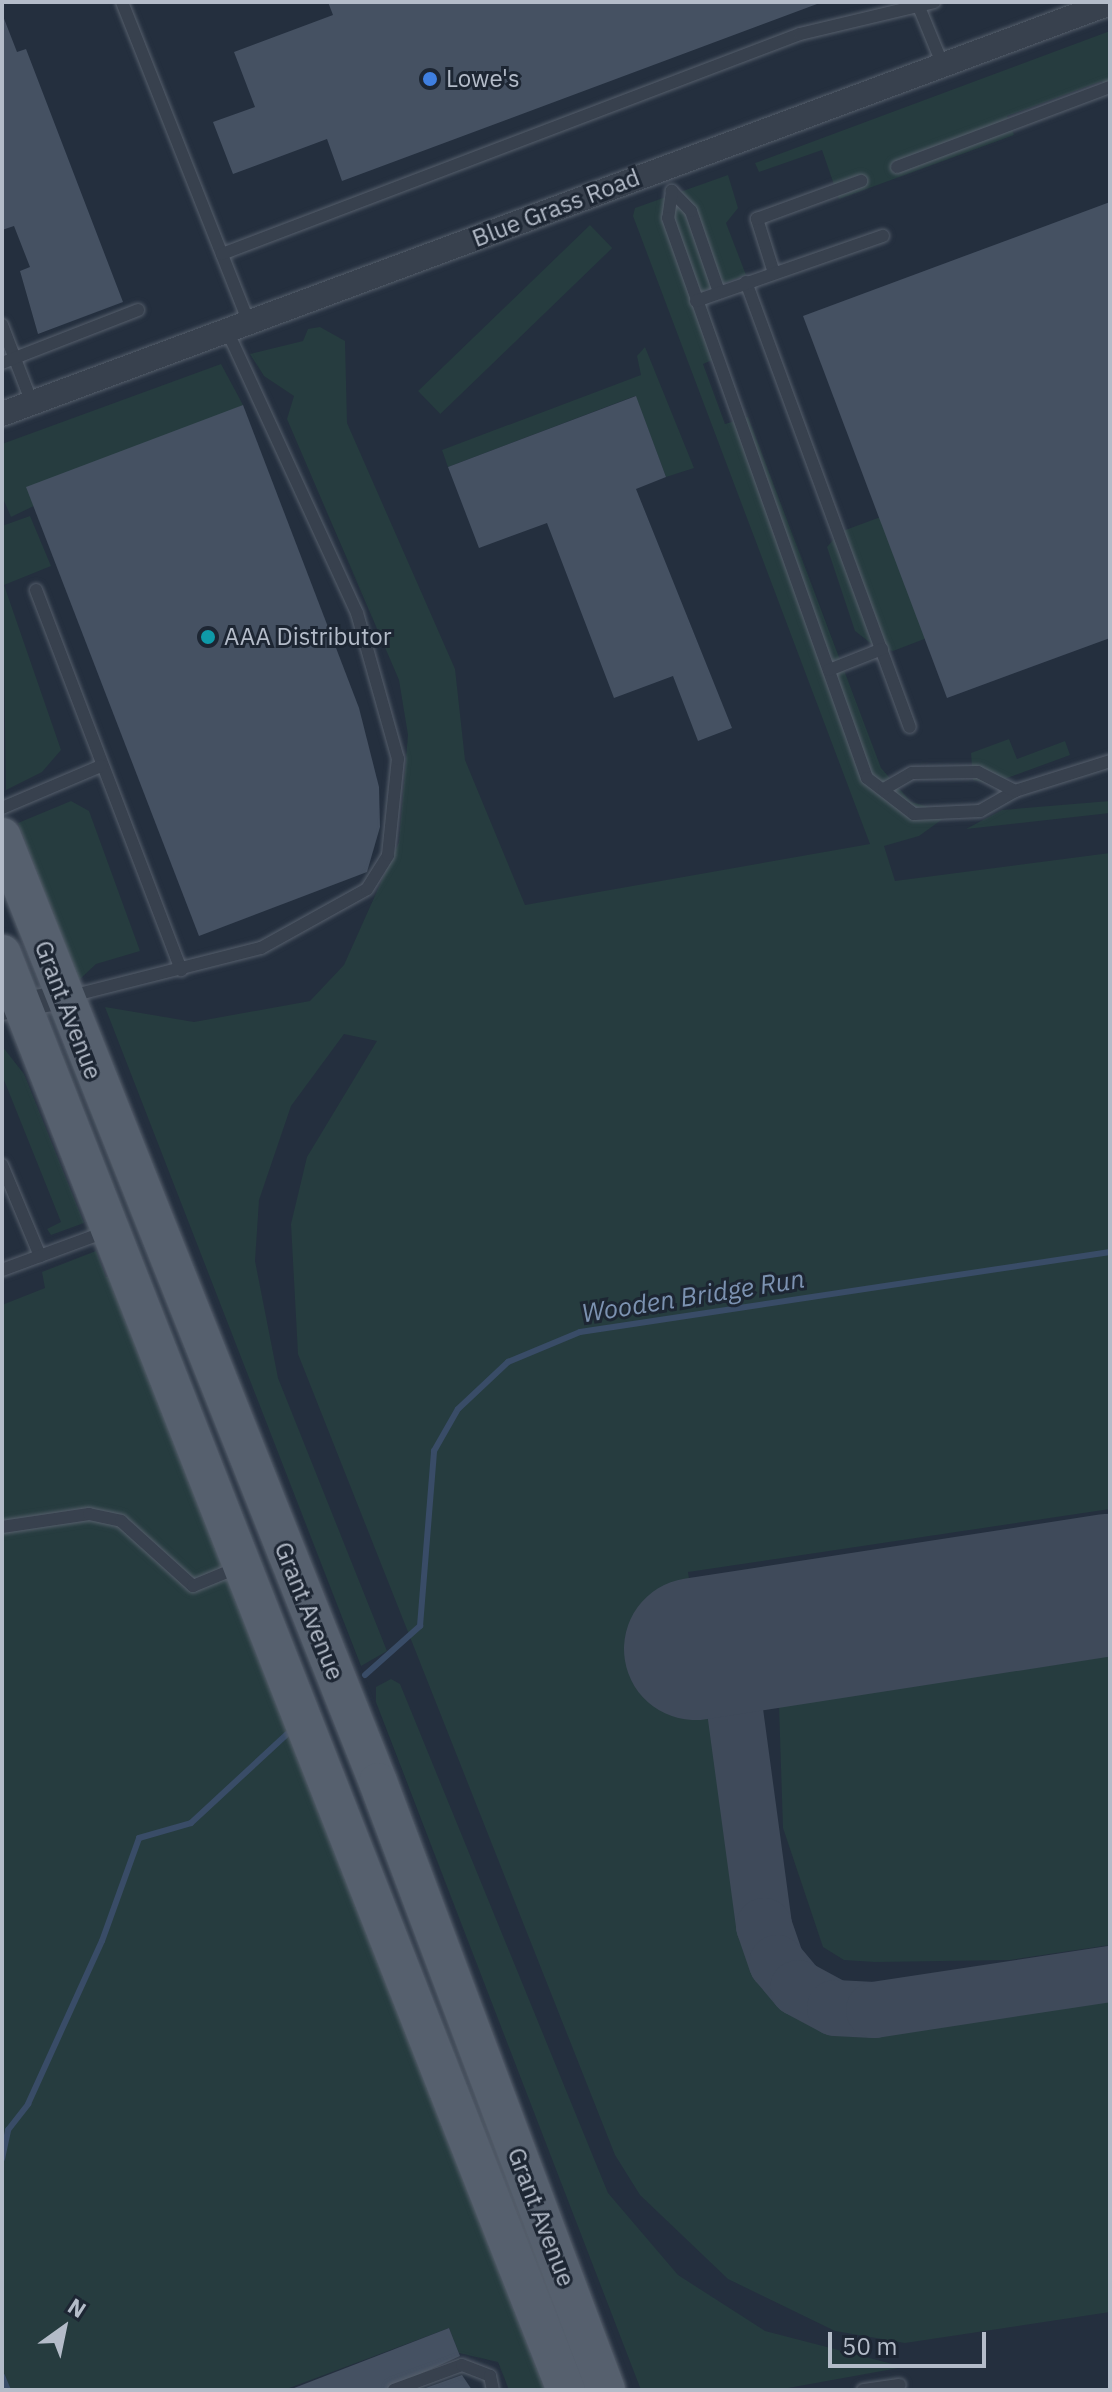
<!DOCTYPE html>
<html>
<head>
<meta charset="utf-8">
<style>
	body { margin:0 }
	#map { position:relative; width:1112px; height:2392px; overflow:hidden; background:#242f3e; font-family:"IBM Plex Sans",sans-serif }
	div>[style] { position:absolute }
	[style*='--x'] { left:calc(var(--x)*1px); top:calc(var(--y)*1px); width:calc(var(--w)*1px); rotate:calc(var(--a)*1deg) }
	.green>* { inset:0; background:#263c3f; transform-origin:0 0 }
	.stream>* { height:6px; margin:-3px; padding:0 3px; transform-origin:3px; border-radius:3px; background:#394c67 }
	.taxiway>* { height:56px; margin:-28px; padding:0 28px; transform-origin:28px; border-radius:28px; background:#3f4a5a }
	.runway>* { height:142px; margin:-71px; padding:0 71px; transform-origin:71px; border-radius:71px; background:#3f4a5a }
	.building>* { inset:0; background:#455162 }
	.roads { filter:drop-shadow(0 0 2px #565f6c) drop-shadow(0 0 2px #565f6c) }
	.service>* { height:12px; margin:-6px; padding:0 6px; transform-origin:6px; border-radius:6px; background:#38414e }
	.minor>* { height:24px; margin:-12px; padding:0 12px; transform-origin:12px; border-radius:12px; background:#38414e }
	.primary>* { height:38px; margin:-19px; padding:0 19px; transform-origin:19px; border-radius:19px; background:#56606e }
	.dots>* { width:22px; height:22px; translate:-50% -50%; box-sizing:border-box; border:4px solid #1d2633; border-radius:50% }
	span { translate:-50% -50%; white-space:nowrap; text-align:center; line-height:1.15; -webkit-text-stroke:6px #1d2633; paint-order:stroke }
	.poi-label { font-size:24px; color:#b4bcc9 }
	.left { translate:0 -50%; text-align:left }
	.street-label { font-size:24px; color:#b4bcc9 }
	.water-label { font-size:26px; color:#7c92b1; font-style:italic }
	.frame { position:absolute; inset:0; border:4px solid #b4bcc9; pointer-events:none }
	.north { position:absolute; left:24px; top:2288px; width:80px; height:80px; -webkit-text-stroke:6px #1d2633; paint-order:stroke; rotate:33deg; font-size:22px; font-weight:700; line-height:32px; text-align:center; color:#b4bcc9 }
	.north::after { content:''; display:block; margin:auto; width:28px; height:36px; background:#b4bcc9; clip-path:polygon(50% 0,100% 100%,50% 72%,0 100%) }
	.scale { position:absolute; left:828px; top:2332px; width:158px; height:36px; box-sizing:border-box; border:4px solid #b4bcc9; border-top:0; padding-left:10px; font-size:24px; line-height:28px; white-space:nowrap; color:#b4bcc9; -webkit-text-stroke:6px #1d2633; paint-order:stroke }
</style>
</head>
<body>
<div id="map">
	<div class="green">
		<i style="clip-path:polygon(1110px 31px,1110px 100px,1102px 81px,1007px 116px,1014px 135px,839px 199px,822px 150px,759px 172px,755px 163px)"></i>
		<i style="clip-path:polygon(728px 175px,738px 208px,726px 223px,746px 275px,701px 292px,717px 336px,707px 340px,714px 359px,703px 364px,725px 424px,748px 417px,881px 768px,911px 802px,951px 813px,919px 836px,884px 846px,895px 881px,1110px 853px,1110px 1509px,688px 1572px,740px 1926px,752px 1961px,789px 2007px,847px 2030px,879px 2030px,1110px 1994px,1110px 2312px,905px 2343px,835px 2331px,728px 2279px,640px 2195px,615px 2155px,298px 1354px,291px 1224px,307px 1157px,377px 1041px,344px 1034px,291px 1106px,259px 1200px,255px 1261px,278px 1378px,387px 1651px,361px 1666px,105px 1007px,194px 1022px,310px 1001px,344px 965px,399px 842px,408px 735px,399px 680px,287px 419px,294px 396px,264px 376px,250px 354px,303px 341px,308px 329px,320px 327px,345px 341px,347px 423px,455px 669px,465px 760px,525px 905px,870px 844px,633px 216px,635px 208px)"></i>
		<i style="left:590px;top:225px;width:32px;height:239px;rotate:46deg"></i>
		<i style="clip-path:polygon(645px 347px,694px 468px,666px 477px,635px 396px,448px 467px,442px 450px,641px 375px,637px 356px)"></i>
		<i style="clip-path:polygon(221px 364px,243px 405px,11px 517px,2px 496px,2px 444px)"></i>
		<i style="clip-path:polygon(921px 502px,966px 623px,893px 651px,877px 648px,855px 631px,827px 547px,840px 532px)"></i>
		<i style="clip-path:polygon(30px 516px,51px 566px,4px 585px,61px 750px,42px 772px,6px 790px,2px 526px)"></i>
		<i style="clip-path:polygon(1009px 739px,1017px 759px,1065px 741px,1070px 755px,991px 784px,973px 780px,971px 753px)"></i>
		<i style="clip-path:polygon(71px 801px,89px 811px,140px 951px,96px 964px,78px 981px,18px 823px)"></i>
		<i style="clip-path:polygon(1110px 801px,1110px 813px,966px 829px,1002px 810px)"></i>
		<i style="clip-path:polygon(2px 1046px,24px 1074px,84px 1223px,51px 1235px,47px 1229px,61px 1222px,2px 1075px)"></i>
		<i style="clip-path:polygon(96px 1251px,106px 1277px,113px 1275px,545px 2390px,509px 2390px,498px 2362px,459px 2353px,449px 2328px,284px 2390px,2px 2390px,2px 1305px,45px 1288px,42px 1272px)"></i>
		<i style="clip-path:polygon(1110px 1656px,1110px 1945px,1010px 1960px,875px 1962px,844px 1960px,823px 1947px,783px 1828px,779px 1706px)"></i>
		<i style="clip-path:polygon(391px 1679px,400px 1684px,608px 2193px,678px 2275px,765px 2331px,904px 2367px,777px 2390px,641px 2390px,376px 1702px,376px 1687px)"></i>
	</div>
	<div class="stream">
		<i style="--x:365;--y:1675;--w:74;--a:-41.7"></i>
		<i style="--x:420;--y:1626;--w:176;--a:-85.4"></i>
		<i style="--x:434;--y:1451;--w:48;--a:-60.3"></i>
		<i style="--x:458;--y:1409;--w:69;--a:-43.2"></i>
		<i style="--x:508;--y:1362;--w:78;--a:-22.6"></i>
		<i style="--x:580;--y:1332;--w:536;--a:-8.58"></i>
		<i style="--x:2;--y:2159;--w:30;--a:-78"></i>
		<i style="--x:8;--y:2130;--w:33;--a:-52"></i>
		<i style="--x:28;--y:2104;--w:179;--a:-65.6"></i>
		<i style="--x:102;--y:1941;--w:109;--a:-70.2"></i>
		<i style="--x:139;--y:1838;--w:54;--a:-16.1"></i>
		<i style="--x:191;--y:1823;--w:131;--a:-42.8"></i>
		<i style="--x:2;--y:2376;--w:15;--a:67"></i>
	</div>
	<div class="taxiway">
		<i style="--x:726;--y:1644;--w:285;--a:82.3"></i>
		<i style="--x:764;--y:1926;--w:39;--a:71"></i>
		<i style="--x:777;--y:1963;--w:33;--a:50"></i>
		<i style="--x:798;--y:1988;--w:42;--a:28.4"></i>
		<i style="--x:835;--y:2008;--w:39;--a:3"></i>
		<i style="--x:874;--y:2010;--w:239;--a:-8.7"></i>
	</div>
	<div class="runway">
		<i style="--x:695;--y:1649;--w:420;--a:-8.8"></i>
	</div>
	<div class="building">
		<i style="clip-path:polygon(328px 2px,817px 2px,817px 4px,342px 181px,327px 139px,233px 174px,213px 122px,255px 107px,234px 52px,333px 15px)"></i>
		<i style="clip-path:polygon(3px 16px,17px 52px,26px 49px,123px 302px,38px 334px,20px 271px,30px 267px,14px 226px,2px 230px)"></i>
		<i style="clip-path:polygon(1110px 202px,1110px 638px,947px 698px,803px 316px)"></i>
		<i style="clip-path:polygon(636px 396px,666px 477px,636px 489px,732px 728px,698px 741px,673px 676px,614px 698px,547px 523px,479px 548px,448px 467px)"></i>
		<i style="clip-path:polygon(243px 405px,359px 708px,379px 787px,380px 827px,367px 872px,199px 936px,26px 487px)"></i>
		<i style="clip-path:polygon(449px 2328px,460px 2356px,385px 2390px,289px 2390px)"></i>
		<i style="clip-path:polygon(462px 2375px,472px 2390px,420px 2390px)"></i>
	</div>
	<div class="roads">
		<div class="service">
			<i style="--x:122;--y:2;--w:345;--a:68.4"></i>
			<i style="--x:919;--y:7;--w:61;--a:67.7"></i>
			<i style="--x:897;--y:167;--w:228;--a:-20.6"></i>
			<i style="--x:222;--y:254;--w:618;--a:-20.84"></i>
			<i style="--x:800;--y:34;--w:138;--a:-13.4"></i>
			<i style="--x:774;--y:273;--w:57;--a:-107.5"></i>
			<i style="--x:757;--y:219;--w:111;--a:-20.1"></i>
			<i style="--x:746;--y:282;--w:474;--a:69.8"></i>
			<i style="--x:719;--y:292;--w:86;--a:-109.1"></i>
			<i style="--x:691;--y:211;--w:28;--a:-134"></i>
			<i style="--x:672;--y:191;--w:27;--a:98"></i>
			<i style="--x:668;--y:218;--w:594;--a:70.44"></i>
			<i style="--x:867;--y:778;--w:59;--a:37.5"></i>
			<i style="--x:914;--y:814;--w:66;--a:-2.6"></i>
			<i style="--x:980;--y:811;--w:40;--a:-29.7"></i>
			<i style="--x:1015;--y:791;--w:100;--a:-17.5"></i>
			<i style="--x:696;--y:301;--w:198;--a:-19.2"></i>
			<i style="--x:2;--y:325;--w:84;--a:69"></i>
			<i style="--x:2;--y:363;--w:146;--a:-21.3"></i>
			<i style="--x:36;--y:590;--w:407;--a:69.1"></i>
			<i style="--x:829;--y:670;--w:57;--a:-21.6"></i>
			<i style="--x:884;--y:789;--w:32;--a:-30"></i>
			<i style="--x:912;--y:773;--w:66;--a:-0.9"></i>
			<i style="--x:978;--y:772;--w:42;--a:27.2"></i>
			<i style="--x:2;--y:808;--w:108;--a:-23"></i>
			<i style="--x:71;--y:996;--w:196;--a:-14.2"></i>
			<i style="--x:261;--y:948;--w:121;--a:-29.1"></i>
			<i style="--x:367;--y:889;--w:40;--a:-58"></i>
			<i style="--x:388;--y:855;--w:97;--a:-84.1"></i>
			<i style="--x:398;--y:759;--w:152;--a:-105.7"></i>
			<i style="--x:357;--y:613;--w:311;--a:-114.7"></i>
			<i style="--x:2;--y:1165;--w:99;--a:67.3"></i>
			<i style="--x:2;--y:1270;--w:113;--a:-20.2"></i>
			<i style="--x:2;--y:1527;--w:88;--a:-8.5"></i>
			<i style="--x:89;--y:1514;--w:33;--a:12"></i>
			<i style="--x:121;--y:1521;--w:97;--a:42.1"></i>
			<i style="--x:193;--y:1586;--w:50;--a:-22.4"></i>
			<i style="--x:394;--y:2390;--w:72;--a:-20.2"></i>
			<i style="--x:462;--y:2365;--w:30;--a:21"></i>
			<i style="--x:490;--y:2376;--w:14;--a:78"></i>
			<i style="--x:863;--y:2390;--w:37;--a:-8"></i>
		</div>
		<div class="minor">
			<i style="--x:2;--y:414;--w:1182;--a:-20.35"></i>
			<i style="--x:2;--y:1008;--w:62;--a:-10.2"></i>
		</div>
		<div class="primary">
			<i style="--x:2;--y:837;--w:1017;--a:68.3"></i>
			<i style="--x:378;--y:1782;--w:649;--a:69.44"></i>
			<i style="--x:2;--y:954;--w:1543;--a:68.56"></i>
		</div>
	</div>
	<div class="dots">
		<i style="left:430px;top:79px;background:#3f7fe0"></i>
		<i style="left:208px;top:637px;background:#0f9aa8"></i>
	</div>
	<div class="poi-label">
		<span class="left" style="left:446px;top:79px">Lowe's</span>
		<span class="left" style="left:224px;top:637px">AAA Distributor</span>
	</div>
	<div class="street-label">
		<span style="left:556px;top:208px;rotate:-21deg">Blue Grass Road</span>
		<span style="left:68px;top:1010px;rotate:69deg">Grant Avenue</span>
		<span style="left:309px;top:1611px;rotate:68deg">Grant Avenue</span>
		<span style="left:541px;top:2217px;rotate:69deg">Grant Avenue</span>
	</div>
	<div class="water-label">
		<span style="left:693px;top:1296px;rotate:-9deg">Wooden Bridge Run</span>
	</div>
	<div class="frame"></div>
	<div class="north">N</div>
	<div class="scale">50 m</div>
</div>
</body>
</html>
